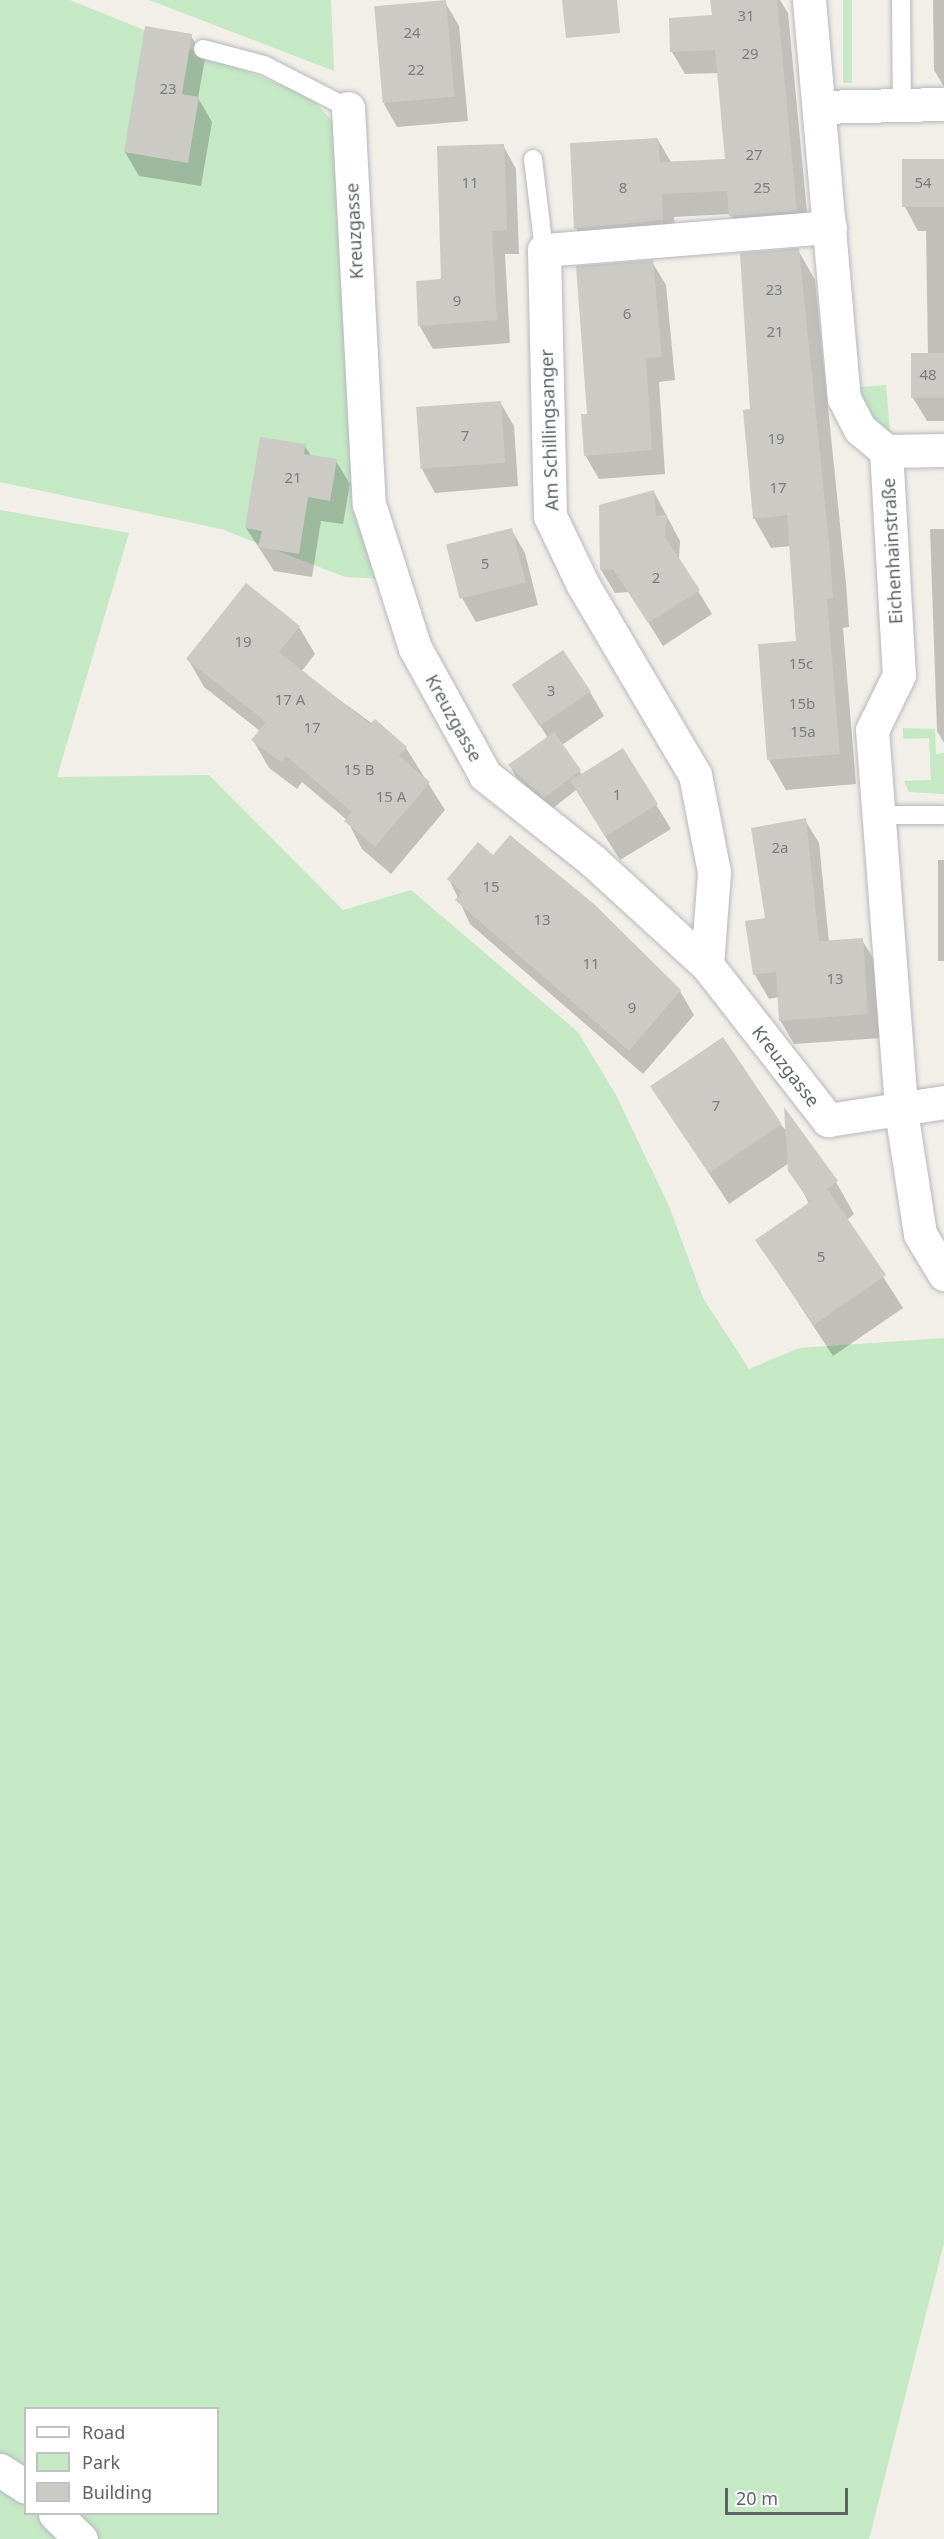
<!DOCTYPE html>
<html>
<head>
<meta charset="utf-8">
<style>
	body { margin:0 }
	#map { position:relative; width:944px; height:2539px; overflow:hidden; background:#f1efe8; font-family:"Noto Sans",sans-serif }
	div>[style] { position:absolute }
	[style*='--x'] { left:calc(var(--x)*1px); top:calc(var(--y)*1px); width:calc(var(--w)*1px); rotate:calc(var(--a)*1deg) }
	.green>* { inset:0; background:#c5e8c5; transform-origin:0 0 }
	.shadow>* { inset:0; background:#0003; transform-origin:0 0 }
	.building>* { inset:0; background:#cccac5; transform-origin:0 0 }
	.roads { filter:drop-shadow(0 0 2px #b5b8bc) drop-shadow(0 0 2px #b5b8bc) }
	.service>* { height:18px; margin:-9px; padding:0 9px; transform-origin:9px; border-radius:9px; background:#fff }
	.minor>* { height:33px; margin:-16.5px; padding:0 16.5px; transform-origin:16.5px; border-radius:16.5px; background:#fff }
	.secondary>* { height:33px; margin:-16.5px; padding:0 16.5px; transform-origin:16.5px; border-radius:16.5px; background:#fff }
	span { translate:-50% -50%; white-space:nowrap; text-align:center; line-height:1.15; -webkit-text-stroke:6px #fff; paint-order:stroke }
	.number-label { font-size:15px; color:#7a7d7f }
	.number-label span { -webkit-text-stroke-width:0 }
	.street-label { font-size:18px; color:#5f6368 }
	.legend { position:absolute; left:24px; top:2407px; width:195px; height:108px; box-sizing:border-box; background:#fff; border:2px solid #bfc1c3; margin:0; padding:8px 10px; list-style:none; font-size:18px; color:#5f6368 }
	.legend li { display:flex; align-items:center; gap:12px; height:30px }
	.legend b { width:30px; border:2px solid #bfc1c3 }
	.scale { position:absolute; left:725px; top:2488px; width:123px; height:27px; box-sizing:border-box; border:3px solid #5f6368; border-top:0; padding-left:8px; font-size:18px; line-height:21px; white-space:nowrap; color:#5f6368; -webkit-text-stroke:4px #fff; paint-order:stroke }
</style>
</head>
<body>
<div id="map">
	<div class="green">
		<i style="clip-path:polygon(0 0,70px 0,310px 97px,337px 126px,383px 579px,345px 577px,221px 529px,0 482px)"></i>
		<i style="clip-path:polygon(149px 0,331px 0,334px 71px)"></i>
		<i style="left:843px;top:0;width:9px;height:83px"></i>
		<i style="clip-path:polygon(886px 385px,890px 433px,877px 428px,860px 407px,859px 387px)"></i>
		<i style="clip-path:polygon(evenodd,0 510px,129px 533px,57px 777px,209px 775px,343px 910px,411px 890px,578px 1032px,616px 1095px,669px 1206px,703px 1298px,749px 1369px,799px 1348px,944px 1338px,944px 2243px,869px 2539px,0 2539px,0 510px,26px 2408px,218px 2408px,218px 2514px,26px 2514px,26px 2408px)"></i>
		<i style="clip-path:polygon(903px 728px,935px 729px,936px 754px,944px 753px,944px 794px,909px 792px,904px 781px,931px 780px,929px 738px,903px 739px)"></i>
	</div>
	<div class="shadow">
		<i style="clip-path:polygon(712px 0,780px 0,788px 13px,809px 233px,743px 238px,730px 214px,674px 217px,675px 242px,589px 251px,576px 228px,658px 140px,671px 162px,726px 160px,718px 73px,685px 74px,672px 52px,713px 17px)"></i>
		<i style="clip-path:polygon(933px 0,944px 0,944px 87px,934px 70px)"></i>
		<i style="clip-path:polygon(445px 2px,459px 26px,468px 121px,397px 127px,384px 104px)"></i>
		<i style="clip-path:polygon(191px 36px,205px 59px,198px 98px,212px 122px,201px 186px,139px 176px,125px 152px)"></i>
		<i style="clip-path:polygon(503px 145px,516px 169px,519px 254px,505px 254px,510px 343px,433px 349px,419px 325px)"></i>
		<i style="clip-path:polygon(944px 160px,944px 421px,927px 421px,913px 398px,928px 355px,926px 231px,918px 231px,905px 207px,904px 161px)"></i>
		<i style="clip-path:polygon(798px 250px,815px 280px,846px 583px,849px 627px,843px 628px,856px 784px,786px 790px,769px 760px,759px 645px,797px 642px,791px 546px,771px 548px,754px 518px,752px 411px)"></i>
		<i style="clip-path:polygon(652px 262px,666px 285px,675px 380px,659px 382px,665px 474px,599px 479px,585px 455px,588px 415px)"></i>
		<i style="clip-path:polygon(500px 402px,514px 426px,518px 486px,435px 493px,422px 469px)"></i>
		<i style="clip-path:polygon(305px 446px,311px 456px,336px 461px,350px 484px,343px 524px,321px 521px,312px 577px,274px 571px,246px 528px)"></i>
		<i style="clip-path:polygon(654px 492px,680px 541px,679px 559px,712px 614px,663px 646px,629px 592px,615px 593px,601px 570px)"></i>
		<i style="clip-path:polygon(511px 529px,525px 553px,538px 605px,476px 622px,462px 598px)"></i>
		<i style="clip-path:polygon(930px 529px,944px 529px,944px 743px,937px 731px)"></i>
		<i style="clip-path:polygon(299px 627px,315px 654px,301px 672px,406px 748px,445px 810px,391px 874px,362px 849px,347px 820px,302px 782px,297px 789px,269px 768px,253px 740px,260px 731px,204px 687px,188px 659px)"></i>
		<i style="clip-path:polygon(514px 685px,590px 692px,604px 716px,562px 745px,582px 775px,623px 750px,671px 829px,620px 860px,576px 790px,552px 809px,516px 777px,510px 766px,548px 738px)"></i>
		<i style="clip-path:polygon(805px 820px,819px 843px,829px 942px,862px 940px,876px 963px,881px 1038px,794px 1044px,780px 1020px,779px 997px,769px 999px,755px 975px,747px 923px,767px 919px)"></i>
		<i style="clip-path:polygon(493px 857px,680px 991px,694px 1015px,643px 1074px,470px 924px,449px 879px)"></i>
		<i style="left:938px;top:860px;width:6px;height:101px"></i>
		<i style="clip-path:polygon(653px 1088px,781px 1125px,836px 1182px,854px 1214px,847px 1220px,903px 1308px,833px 1356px,757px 1240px,809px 1204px,789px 1163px,729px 1204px)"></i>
	</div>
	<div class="building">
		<i style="left:446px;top:0;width:97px;height:72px;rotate:85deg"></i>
		<i style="clip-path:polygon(562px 0,617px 0,620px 33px,566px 38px)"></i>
		<i style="clip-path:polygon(710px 0,777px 0,797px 211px,729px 216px,727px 191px,662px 194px,663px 220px,574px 229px,570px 143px,658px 138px,660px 162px,725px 159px,715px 50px,670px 52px,669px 18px,712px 15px)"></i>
		<i style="clip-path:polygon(145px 26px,192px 34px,182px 94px,199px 97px,188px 163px,124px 152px)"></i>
		<i style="clip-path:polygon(504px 144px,507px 230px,492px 231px,497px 320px,418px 326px,416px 281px,441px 279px,437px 146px)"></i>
		<i style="left:902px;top:159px;width:42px;height:48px"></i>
		<i style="clip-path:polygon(799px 248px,830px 552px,833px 598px,827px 599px,840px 754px,767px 760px,758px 644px,796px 641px,787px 515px,753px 519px,743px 410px,750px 409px,740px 253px)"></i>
		<i style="clip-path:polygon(653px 260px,662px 357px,646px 358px,652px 450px,584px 456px,581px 414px,587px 414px,576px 266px)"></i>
		<i style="left:911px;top:353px;width:33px;height:45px"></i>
		<i style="left:501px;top:401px;width:62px;height:85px;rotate:86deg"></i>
		<i style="clip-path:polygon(260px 437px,306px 444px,304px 454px,337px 459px,330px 501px,308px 497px,299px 554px,258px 547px,262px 531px,245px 528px)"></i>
		<i style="clip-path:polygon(654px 490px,656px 516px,667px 515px,665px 537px,700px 590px,648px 623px,613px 569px,600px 570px,599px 505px)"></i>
		<i style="left:512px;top:528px;width:56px;height:68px;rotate:76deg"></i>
		<i style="clip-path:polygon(246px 583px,300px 626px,279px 652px,370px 724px,375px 719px,407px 747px,399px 756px,430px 782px,375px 847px,344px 821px,352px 812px,286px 756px,281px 762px,251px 740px,266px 722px,186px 659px)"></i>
		<i style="left:563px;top:650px;width:50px;height:62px;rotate:56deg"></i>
		<i style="clip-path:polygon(554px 732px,581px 770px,544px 798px,508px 765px)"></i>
		<i style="left:623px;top:748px;width:66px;height:62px;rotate:58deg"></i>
		<i style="clip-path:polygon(806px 818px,819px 941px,863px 938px,868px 1014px,779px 1021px,776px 972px,753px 975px,745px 921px,765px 918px,751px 828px)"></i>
		<i style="clip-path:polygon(510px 835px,594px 904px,681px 990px,629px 1051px,455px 900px,462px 892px,447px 879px,478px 842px,493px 855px)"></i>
		<i style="left:723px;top:1037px;width:105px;height:88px;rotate:56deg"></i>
		<i style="clip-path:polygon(784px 1107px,838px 1181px,824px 1192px,828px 1190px,886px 1275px,814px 1325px,755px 1240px,810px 1202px,788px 1171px)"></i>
	</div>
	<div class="roads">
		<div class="service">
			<i style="--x:901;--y:0;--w:105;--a:89.5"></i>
			<i style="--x:203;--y:49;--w:63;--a:14.7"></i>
			<i style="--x:264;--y:65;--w:94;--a:27.1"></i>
			<i style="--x:533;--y:159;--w:92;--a:83.1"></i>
			<i style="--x:878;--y:815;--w:66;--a:0"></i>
		</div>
		<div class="minor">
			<i style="--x:809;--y:0;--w:400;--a:85"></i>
			<i style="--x:844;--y:398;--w:35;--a:63"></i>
			<i style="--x:860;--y:429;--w:34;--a:40"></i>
			<i style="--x:886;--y:451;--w:224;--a:86.7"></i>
			<i style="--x:899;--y:675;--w:61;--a:116.1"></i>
			<i style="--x:872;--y:730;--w:382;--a:85.6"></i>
			<i style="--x:901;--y:1111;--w:124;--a:81.2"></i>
			<i style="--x:920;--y:1234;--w:47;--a:59"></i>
			<i style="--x:819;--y:107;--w:125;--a:-1.4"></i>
			<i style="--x:348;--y:108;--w:397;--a:87"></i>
			<i style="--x:369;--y:504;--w:151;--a:72.3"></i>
			<i style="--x:415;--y:648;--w:145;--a:61.1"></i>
			<i style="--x:485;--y:775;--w:138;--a:38.5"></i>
			<i style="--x:593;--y:861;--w:154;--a:42.4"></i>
			<i style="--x:707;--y:965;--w:197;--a:52"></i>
			<i style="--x:828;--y:1120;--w:117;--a:-8.8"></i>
			<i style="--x:886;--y:451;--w:58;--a:-1"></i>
			<i style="--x:707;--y:965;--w:93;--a:-85.7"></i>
			<i style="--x:714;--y:872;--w:99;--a:-101.1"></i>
			<i style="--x:695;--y:775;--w:221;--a:-120.5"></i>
			<i style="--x:583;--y:585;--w:76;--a:-115.6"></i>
			<i style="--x:550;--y:516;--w:266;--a:-91.3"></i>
			<i style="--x:544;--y:250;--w:287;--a:-4.6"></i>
		</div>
		<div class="secondary">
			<i style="--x:0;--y:2470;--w:31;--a:33"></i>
			<i style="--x:55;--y:2514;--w:36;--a:44"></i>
		</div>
	</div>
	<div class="number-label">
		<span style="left:746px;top:16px">31</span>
		<span style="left:412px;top:33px">24</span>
		<span style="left:750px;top:54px">29</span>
		<span style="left:416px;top:70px">22</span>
		<span style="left:168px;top:89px">23</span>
		<span style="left:754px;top:155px">27</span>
		<span style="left:470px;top:183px">11</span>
		<span style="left:923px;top:183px">54</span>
		<span style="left:623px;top:188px">8</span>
		<span style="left:762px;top:188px">25</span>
		<span style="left:774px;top:290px">23</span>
		<span style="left:457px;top:301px">9</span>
		<span style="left:627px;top:314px">6</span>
		<span style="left:775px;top:332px">21</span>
		<span style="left:928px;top:375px">48</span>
		<span style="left:465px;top:436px">7</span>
		<span style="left:776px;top:439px">19</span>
		<span style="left:293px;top:478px">21</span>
		<span style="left:778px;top:488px">17</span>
		<span style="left:485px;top:564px">5</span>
		<span style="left:656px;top:578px">2</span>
		<span style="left:243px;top:642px">19</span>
		<span style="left:801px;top:664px">15c</span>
		<span style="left:551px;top:691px">3</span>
		<span style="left:290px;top:700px">17 A</span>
		<span style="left:802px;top:704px">15b</span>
		<span style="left:312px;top:728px">17</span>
		<span style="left:803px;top:732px">15a</span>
		<span style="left:359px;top:770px">15 B</span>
		<span style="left:617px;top:795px">1</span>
		<span style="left:391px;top:797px">15 A</span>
		<span style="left:780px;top:848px">2a</span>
		<span style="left:491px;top:887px">15</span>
		<span style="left:542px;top:920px">13</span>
		<span style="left:591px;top:964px">11</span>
		<span style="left:835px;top:979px">13</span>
		<span style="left:632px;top:1008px">9</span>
		<span style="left:716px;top:1106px">7</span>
		<span style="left:821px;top:1257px">5</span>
	</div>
	<div class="street-label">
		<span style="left:354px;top:231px;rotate:-93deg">Kreuzgasse</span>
		<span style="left:549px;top:430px;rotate:-92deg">Am Schillingsanger</span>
		<span style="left:892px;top:551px;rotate:-93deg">Eichenhainstraße</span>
		<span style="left:454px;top:718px;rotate:61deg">Kreuzgasse</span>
		<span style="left:786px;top:1066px;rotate:52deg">Kreuzgasse</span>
	</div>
	<ul class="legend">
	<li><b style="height:8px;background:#fff"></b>Road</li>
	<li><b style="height:16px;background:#c5e8c5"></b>Park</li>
	<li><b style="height:16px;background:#cccac5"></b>Building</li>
	</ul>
	<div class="scale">20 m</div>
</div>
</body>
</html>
